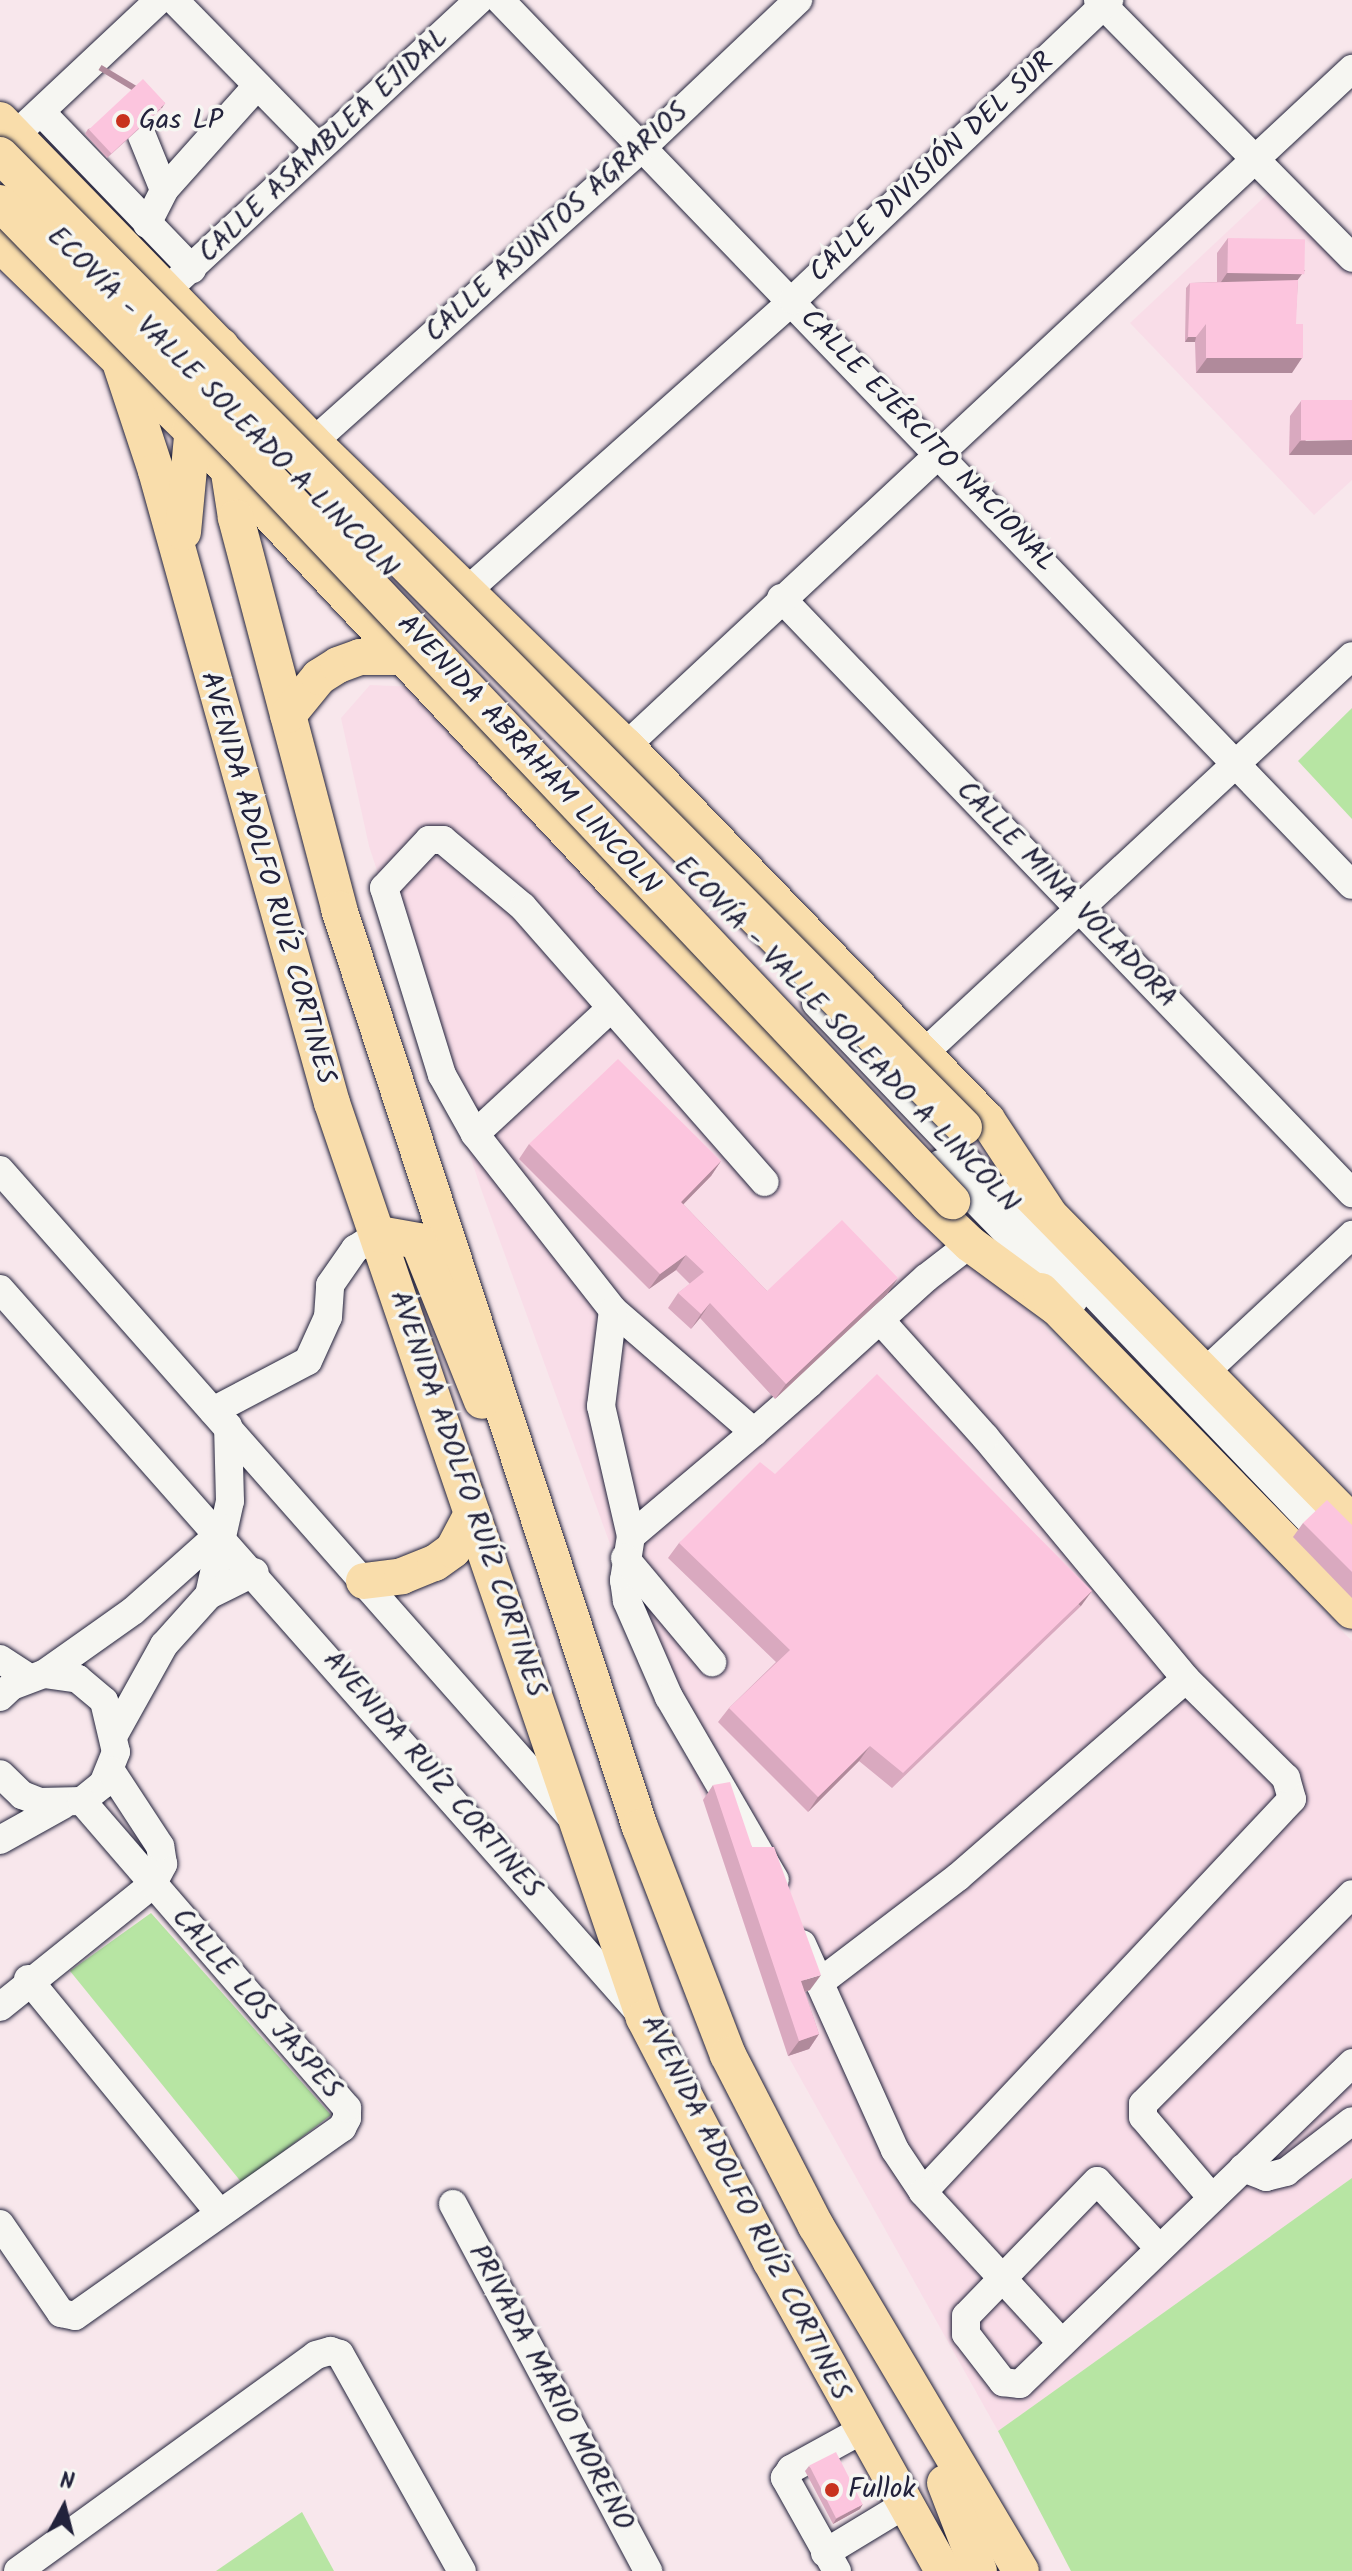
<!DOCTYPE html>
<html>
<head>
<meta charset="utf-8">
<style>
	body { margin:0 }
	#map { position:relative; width:1352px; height:2571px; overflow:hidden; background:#f8e7ec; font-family:Kalam,sans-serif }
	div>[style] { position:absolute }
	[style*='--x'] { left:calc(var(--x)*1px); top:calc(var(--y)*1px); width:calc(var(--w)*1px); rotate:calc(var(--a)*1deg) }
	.built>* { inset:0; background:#f9dde8 }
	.green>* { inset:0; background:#b7e5a3 }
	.roads { filter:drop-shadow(0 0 2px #22223b) drop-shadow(0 0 2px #22223b) }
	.minor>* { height:28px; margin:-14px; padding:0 14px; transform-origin:14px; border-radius:14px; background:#f6f6f2 }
	.major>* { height:36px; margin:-18px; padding:0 18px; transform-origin:18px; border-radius:18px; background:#f9ddab }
	.bridges { filter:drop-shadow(0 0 2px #22223b) drop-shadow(0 0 2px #22223b) }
	.major-bridge>* { height:36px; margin:-18px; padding:0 18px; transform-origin:18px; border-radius:18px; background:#f9ddab }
	.wall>* { inset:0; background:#d9a9bf }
	.shaded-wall>* { inset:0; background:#b08a9b; transform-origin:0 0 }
	.building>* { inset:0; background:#fcc5de; transform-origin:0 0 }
	.dots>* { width:22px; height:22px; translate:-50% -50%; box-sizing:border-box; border:4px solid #f6f6f2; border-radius:50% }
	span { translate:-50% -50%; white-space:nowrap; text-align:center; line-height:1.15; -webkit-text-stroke:7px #f6f6f2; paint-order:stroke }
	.poi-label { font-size:28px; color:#22223b }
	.left { translate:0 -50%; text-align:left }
	.street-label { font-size:28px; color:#22223b }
	.north { position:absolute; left:24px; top:2467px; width:80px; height:80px; -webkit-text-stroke:6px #f6f6f2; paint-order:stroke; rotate:7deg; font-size:22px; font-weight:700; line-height:32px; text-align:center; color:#22223b }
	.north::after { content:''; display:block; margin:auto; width:28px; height:36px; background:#22223b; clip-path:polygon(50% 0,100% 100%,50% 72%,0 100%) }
</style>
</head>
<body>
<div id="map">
	<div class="built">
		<i style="clip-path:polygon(1277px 185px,1352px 266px,1352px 480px,1314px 515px,1130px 323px)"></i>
		<i style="clip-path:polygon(370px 685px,416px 687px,1352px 1641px,1352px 2178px,998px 2431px,788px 2056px,703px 1800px,481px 1189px,369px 846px,341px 718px)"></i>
	</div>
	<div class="green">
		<i style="clip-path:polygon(1352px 708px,1352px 819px,1298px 761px)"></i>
		<i style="clip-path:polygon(151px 1913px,331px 2115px,242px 2183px,70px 1971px)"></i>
		<i style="clip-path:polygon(1352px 2178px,1352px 2571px,1071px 2571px,998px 2431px)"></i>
		<i style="clip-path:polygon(302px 2512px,334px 2571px,216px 2571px)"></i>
	</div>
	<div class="roads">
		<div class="minor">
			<i style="--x:174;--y:0;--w:206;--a:45.6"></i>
			<i style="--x:500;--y:0;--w:1228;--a:46.09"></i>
			<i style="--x:1098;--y:0;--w:362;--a:45.4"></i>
			<i style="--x:41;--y:112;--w:218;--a:46.1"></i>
			<i style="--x:27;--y:124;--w:181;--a:-43.2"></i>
			<i style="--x:142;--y:136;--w:58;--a:67.8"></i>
			<i style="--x:147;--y:224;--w:38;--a:-63"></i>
			<i style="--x:164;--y:190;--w:140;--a:-48.2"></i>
			<i style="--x:167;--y:290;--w:426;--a:-42.9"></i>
			<i style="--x:313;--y:442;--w:443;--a:-41.8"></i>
			<i style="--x:643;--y:147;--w:214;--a:-43.5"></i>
			<i style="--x:468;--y:590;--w:436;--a:-41.7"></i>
			<i style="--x:793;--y:300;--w:436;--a:-43.5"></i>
			<i style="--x:781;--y:598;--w:825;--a:46.18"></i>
			<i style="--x:626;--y:746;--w:993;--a:-43"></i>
			<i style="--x:816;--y:1003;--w:716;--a:46.36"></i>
			<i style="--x:923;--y:1054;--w:585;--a:-42.85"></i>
			<i style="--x:475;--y:1134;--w:183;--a:-42.8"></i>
			<i style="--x:940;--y:1164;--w:191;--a:45.8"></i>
			<i style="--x:0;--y:1170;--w:863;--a:48.57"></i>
			<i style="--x:0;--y:1289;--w:961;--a:48.54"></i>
			<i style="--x:613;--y:1310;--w:224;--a:-128.1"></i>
			<i style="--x:475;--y:1134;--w:68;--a:-119.2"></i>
			<i style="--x:442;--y:1075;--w:196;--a:-107.2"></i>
			<i style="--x:384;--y:888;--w:66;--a:-46.8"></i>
			<i style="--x:429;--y:840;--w:14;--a:0"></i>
			<i style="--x:443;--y:840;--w:104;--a:39.9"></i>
			<i style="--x:523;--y:907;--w:366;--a:48.7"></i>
			<i style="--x:1203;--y:1374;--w:204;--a:-43"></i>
			<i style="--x:213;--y:1411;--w:107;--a:-27.8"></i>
			<i style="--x:308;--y:1361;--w:48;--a:-65.6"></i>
			<i style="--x:328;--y:1317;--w:32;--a:-86"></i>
			<i style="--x:330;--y:1285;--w:44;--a:-55.2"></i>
			<i style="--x:355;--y:1249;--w:28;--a:-32"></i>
			<i style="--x:754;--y:1432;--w:186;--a:-139.1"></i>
			<i style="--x:613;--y:1310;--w:97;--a:97.1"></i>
			<i style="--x:601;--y:1406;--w:133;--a:77"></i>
			<i style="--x:631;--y:1536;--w:161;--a:-40.2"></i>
			<i style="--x:754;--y:1432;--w:73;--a:-41.1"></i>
			<i style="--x:809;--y:1384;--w:158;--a:-42.2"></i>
			<i style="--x:926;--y:1278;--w:56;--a:-37.7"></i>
			<i style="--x:631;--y:1536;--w:45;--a:99"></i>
			<i style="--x:624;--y:1580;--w:21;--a:82"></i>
			<i style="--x:627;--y:1601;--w:105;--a:66.4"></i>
			<i style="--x:669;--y:1697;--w:211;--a:59.9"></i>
			<i style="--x:625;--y:1558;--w:136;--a:50.1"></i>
			<i style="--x:209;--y:1595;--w:96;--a:-77.4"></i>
			<i style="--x:230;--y:1501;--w:75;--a:-91.5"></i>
			<i style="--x:0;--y:1659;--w:33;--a:33"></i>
			<i style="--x:44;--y:1674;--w:109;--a:-35.3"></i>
			<i style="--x:133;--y:1611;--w:115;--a:-41.8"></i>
			<i style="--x:0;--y:1697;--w:16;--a:-43"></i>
			<i style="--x:12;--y:1686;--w:34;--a:-21"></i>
			<i style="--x:44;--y:1674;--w:34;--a:8"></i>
			<i style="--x:78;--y:1679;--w:34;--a:40"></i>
			<i style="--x:104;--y:1701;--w:52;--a:76.8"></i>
			<i style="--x:116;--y:1752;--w:35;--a:112"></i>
			<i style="--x:103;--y:1784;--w:27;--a:141"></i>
			<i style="--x:82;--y:1801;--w:42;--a:178.6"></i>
			<i style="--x:40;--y:1802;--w:19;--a:-159"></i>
			<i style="--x:22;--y:1795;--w:30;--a:-136"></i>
			<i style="--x:115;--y:1733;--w:101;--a:-60.9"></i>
			<i style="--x:164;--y:1645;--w:67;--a:-48"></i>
			<i style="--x:209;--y:1595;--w:51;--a:-26.6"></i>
			<i style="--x:0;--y:1840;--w:72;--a:-29.1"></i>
			<i style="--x:802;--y:1944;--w:226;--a:65.7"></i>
			<i style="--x:895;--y:2150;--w:50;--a:56.3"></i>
			<i style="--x:923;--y:2192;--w:539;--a:-46.8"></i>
			<i style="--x:1292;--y:1799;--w:22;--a:-106"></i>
			<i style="--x:1286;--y:1778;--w:141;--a:-135.3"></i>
			<i style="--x:1186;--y:1679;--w:315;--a:-129.7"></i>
			<i style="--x:985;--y:1437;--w:157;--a:-131.9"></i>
			<i style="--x:28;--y:1979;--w:300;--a:50.7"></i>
			<i style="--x:819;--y:1983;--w:175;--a:-37.3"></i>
			<i style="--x:958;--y:1877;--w:302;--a:-41"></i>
			<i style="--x:0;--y:2007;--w:195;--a:-38.8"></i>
			<i style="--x:152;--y:1885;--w:24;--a:-62"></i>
			<i style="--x:163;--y:1864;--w:18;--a:-99"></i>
			<i style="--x:160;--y:1846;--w:90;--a:-123.2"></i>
			<i style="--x:1243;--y:2168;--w:25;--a:21"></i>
			<i style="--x:1266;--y:2177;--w:21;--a:-14"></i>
			<i style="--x:1286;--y:2172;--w:83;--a:-37.7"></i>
			<i style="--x:923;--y:2192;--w:205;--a:47.4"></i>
			<i style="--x:1212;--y:2198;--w:106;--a:-130.4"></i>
			<i style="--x:1143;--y:2117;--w:13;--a:-90"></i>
			<i style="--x:1143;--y:2104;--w:296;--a:-45.1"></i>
			<i style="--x:453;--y:2204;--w:416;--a:62"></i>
			<i style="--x:0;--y:2224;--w:108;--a:55.6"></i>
			<i style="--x:61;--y:2313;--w:14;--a:12"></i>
			<i style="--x:75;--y:2316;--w:327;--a:-35.2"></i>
			<i style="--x:342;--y:2128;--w:11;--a:-63"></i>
			<i style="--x:347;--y:2118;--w:10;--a:-90"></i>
			<i style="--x:347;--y:2108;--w:406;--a:-130.8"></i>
			<i style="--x:1157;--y:2246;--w:88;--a:-132.7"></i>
			<i style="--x:1097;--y:2181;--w:188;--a:134.1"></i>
			<i style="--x:966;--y:2316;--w:18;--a:90"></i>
			<i style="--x:966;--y:2334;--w:61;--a:52.4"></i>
			<i style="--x:1003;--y:2382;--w:17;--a:7"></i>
			<i style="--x:1020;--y:2384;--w:462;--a:-44"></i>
			<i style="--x:825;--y:2553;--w:95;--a:-31.2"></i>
			<i style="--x:18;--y:2571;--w:368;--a:-35.9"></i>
			<i style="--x:316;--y:2355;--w:15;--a:-16"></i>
			<i style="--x:330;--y:2351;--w:10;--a:17"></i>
			<i style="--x:340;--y:2354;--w:249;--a:60.7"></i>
			<i style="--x:837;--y:2571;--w:107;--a:-119.2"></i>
			<i style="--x:785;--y:2478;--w:11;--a:-56"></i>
			<i style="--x:791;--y:2469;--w:81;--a:-28.8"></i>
		</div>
		<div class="major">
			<i style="--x:0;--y:120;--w:449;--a:45.8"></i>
			<i style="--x:313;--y:442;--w:436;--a:44.2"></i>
			<i style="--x:626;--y:746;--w:520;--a:46.01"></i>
			<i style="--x:987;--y:1120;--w:109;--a:56.6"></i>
			<i style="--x:0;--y:244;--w:265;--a:44.2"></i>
			<i style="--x:190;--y:429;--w:623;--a:46.89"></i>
			<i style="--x:616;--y:884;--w:446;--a:45.7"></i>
			<i style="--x:927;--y:1203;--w:59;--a:43.6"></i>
			<i style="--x:970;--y:1244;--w:107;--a:36.2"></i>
			<i style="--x:221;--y:346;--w:88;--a:88.7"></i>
			<i style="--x:223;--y:434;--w:85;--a:81.2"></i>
			<i style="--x:236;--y:518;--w:404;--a:75.2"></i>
			<i style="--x:339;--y:909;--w:966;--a:71.85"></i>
			<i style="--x:640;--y:1827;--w:244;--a:68.9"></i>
			<i style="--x:728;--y:2055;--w:192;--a:62.8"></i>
			<i style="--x:816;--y:2226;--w:401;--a:59.3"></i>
			<i style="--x:121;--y:365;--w:112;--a:71.7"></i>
			<i style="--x:156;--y:471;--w:656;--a:74.44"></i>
			<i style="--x:332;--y:1103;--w:967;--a:71.17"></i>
			<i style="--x:644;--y:2018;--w:273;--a:62.5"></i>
			<i style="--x:770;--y:2260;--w:356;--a:60.9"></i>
			<i style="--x:183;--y:532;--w:117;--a:-84.6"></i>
			<i style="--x:288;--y:715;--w:49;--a:-50.8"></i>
			<i style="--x:319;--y:677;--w:22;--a:-32"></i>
			<i style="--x:338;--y:665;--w:23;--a:-20"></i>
			<i style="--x:360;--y:657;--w:44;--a:0"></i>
			<i style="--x:1031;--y:1196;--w:458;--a:45.5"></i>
			<i style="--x:379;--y:1234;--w:40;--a:10"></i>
			<i style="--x:418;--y:1241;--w:172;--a:68.2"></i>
			<i style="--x:1041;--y:1291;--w:446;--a:45.8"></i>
			<i style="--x:364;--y:1581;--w:38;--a:-7"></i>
			<i style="--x:402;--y:1576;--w:35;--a:-22"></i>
			<i style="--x:435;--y:1563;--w:22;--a:-36"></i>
			<i style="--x:453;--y:1550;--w:41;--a:-62.2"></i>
			<i style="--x:945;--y:2483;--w:94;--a:68.9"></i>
		</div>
	</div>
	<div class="bridges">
		<div class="major-bridge">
			<i style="--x:0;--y:155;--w:1369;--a:45.24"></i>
			<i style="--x:0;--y:203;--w:339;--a:45.6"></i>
			<i style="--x:237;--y:445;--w:1041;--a:46.6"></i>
		</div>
	</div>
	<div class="wall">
		<i style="clip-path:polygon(162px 108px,107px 158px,85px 134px,88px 129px)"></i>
		<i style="clip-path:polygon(1228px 238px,1298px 280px,1292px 373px,1196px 373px,1195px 342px,1185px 342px,1186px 288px,1190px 283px,1217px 282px,1217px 253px)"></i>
		<i style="clip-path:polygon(1352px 400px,1289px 455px,1290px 416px,1301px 401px)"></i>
		<i style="clip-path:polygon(529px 1144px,721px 1161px,711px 1176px,683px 1204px,767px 1291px,888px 1293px,775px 1399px,700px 1318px,691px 1329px,668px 1308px,678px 1293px,690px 1284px,676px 1270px,649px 1289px,519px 1159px)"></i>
		<i style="clip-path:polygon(775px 1474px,1081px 1606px,892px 1788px,859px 1761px,808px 1812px,718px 1722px,729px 1708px,776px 1662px,668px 1558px,679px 1543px)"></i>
		<i style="clip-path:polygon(1303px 1523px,1352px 1525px,1352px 1598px,1293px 1537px)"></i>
		<i style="clip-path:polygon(713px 1785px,752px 1847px,810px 1990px,805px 1992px,819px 2034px,809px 2049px,788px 2056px,703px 1800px)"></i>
		<i style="clip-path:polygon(809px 2466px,860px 2509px,833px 2524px,805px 2471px)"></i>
	</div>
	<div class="shaded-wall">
		<i style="left:165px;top:103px;width:6px;height:74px;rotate:121deg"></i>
		<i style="clip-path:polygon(1305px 270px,1294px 285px,1217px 288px,1227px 273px)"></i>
		<i style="clip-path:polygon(1188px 337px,1196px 337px,1195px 342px,1185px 342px)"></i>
		<i style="clip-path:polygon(1207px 358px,1302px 358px,1292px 373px,1196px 373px)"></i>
		<i style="clip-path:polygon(1352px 440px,1352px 455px,1289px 455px,1300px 441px)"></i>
		<i style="clip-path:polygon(721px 1161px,711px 1176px,671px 1217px,681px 1202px)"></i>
		<i style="clip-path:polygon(686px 1255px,676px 1270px,649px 1289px,660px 1274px)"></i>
		<i style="clip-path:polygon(898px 1278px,888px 1293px,775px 1399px,786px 1384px)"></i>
		<i style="clip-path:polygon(710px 1303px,700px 1318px,691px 1329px,701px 1314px)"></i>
		<i style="left:1092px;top:1591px;width:19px;height:262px;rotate:126deg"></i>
		<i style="clip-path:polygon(870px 1746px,859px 1761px,808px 1812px,818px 1797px)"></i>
		<i style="clip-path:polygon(821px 1975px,810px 1990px,791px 1996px,801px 1981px)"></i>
		<i style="clip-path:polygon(819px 2034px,809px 2049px,788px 2056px,799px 2041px)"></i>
		<i style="clip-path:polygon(863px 2504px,860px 2509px,833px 2524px,836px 2519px)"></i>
	</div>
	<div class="building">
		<i style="left:143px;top:79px;width:33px;height:74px;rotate:47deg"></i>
		<i style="left:1228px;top:238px;width:77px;height:35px;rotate:1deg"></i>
		<i style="clip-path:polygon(1298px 280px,1296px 324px,1206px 324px,1196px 337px,1188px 337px,1190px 283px)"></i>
		<i style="left:1206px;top:324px;width:97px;height:34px"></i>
		<i style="left:1352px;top:400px;width:40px;height:51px;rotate:90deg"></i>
		<i style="clip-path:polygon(618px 1059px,721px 1161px,681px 1202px,767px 1291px,842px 1220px,898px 1278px,786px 1384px,710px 1303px,701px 1314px,678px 1293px,704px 1272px,686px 1255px,660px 1274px,529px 1144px)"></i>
		<i style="clip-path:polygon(877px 1374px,1092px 1591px,903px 1773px,870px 1746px,818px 1797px,729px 1708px,790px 1650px,679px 1543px,760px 1462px,775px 1474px)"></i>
		<i style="clip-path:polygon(1327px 1500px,1352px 1525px,1352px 1572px,1303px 1523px)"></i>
		<i style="clip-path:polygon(730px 1782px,752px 1847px,774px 1847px,821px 1975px,801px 1981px,819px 2034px,799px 2041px,713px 1785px)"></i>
		<i style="left:836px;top:2452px;width:59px;height:30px;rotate:63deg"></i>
	</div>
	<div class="dots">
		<i style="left:123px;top:121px;background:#c8321e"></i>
		<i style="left:832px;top:2490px;background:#c8321e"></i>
	</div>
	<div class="poi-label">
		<span class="left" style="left:139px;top:121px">Gas LP</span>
		<span class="left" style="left:848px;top:2490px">Fullok</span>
	</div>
	<div class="street-label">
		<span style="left:324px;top:146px;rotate:-43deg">CALLE ASAMBLEA EJIDAL</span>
		<span style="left:932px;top:168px;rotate:-43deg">CALLE DIVISIÓN DEL SUR</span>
		<span style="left:557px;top:223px;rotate:-42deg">CALLE ASUNTOS AGRARIOS</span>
		<span style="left:222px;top:403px;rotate:45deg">ECOVÍA - VALLE SOLEADO A LINCOLN</span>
		<span style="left:927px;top:441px;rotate:46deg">CALLE EJÉRCITO NACIONAL</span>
		<span style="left:528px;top:755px;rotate:47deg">AVENIDA ABRAHAM LINCOLN</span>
		<span style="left:267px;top:878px;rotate:74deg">AVENIDA ADOLFO RUÍZ CORTINES</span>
		<span style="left:1066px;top:895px;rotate:46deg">CALLE MINA VOLADORA</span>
		<span style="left:846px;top:1035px;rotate:46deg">ECOVÍA - VALLE SOLEADO A LINCOLN</span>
		<span style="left:467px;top:1494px;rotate:71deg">AVENIDA ADOLFO RUÍZ CORTINES</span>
		<span style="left:432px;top:1775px;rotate:49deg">AVENIDA RUÍZ CORTINES</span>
		<span style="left:256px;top:2004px;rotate:49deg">CALLE LOS JASPES</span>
		<span style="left:745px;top:2208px;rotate:63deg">AVENIDA ADOLFO RUÍZ CORTINES</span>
		<span style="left:550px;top:2388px;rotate:62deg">PRIVADA MARIO MORENO</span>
	</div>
	<div class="north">N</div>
</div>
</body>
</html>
